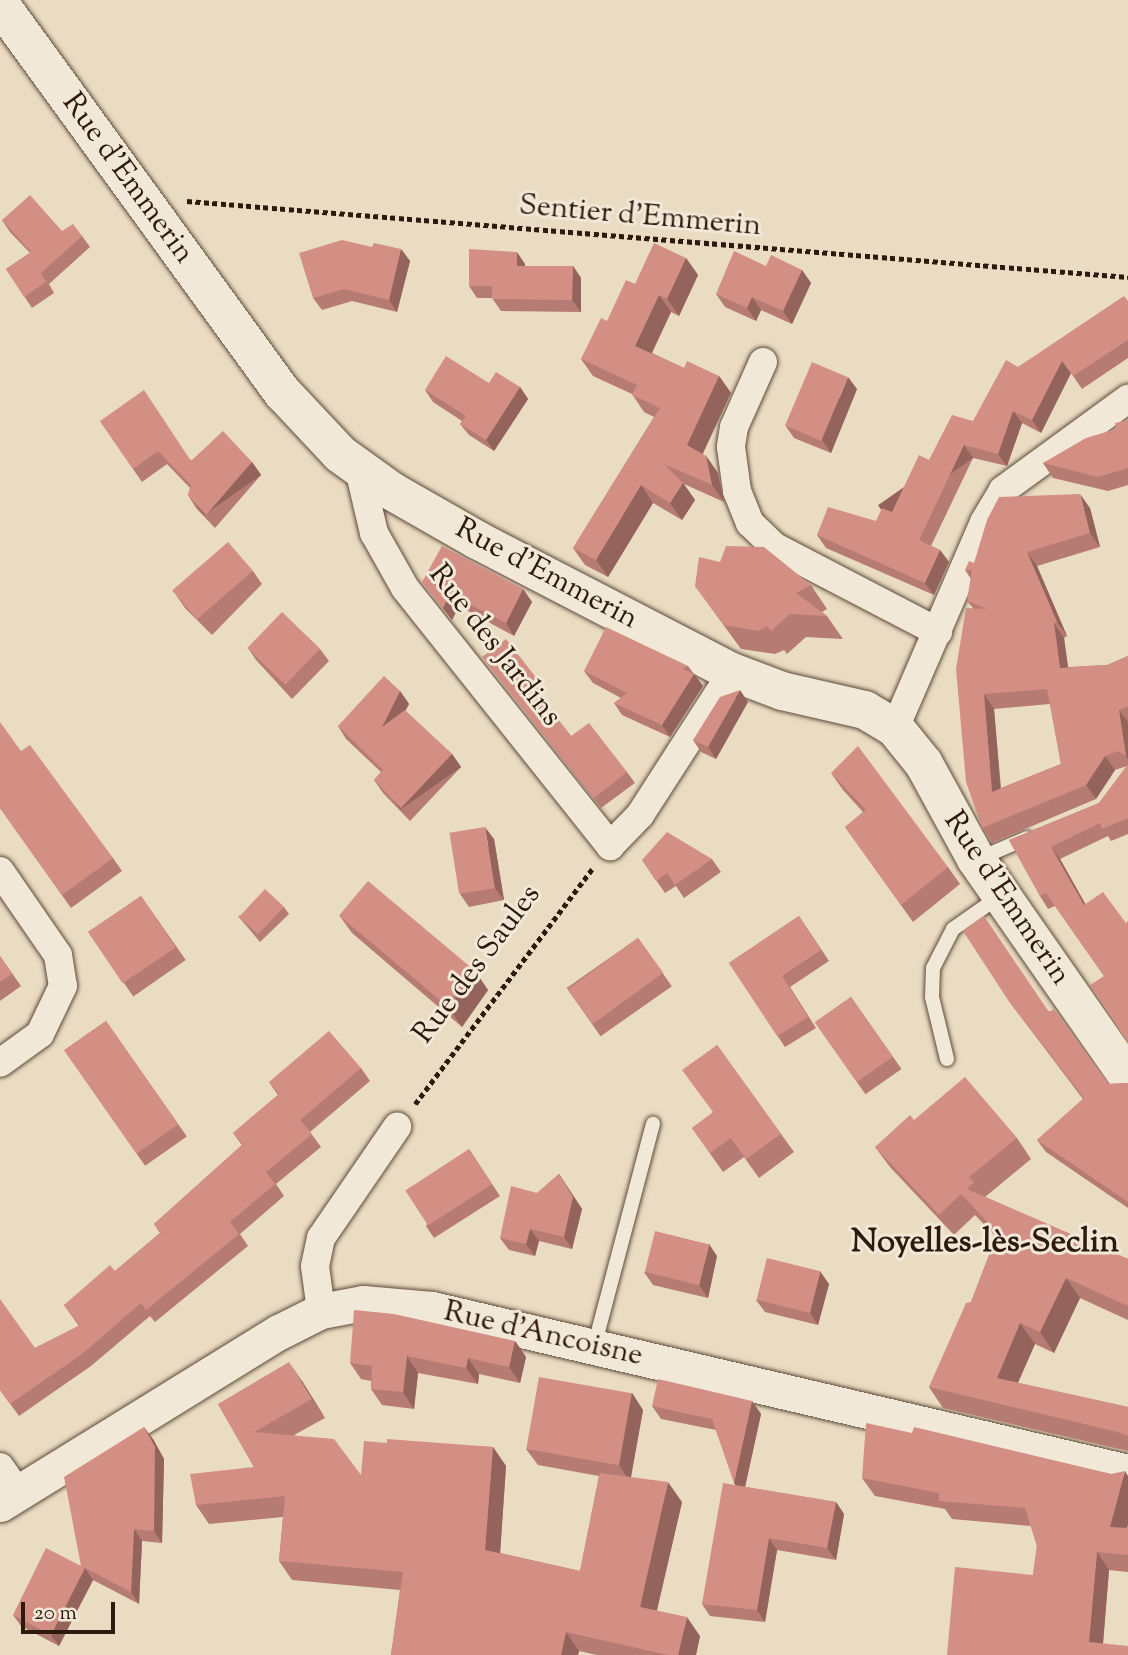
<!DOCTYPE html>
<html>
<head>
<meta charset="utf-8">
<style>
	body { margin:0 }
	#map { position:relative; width:1128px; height:1655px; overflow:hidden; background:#eadcc2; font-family:"Sorts Mill Goudy",serif }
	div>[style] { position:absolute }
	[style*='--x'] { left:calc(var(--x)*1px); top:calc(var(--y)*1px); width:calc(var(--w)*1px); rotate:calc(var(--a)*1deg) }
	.path>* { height:4.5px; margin-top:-2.25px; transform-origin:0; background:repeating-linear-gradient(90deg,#2e190d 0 5px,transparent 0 8.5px) }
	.roads { filter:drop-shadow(0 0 2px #5d4a3a) drop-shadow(0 0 2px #5d4a3a) }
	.service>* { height:14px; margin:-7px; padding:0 7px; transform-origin:7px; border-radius:7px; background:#f1e8d7 }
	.minor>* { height:28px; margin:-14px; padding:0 14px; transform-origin:14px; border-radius:14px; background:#f1e8d7 }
	.tertiary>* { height:35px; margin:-17.5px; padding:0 17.5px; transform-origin:17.5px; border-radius:17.5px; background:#f1e8d7 }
	.secondary>* { height:38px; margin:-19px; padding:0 19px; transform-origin:19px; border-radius:19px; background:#f1e8d7 }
	.wall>* { inset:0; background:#b67b72; transform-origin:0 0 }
	.shaded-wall>* { inset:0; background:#94645c; transform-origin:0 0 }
	.building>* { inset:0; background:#d48f84; transform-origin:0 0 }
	span { translate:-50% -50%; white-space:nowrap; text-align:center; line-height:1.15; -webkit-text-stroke:6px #f1e8d7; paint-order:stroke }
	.street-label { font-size:30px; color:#2e190d }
	.quarter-label { font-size:33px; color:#2e190d; font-weight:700 }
	.scale { position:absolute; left:21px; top:1602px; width:94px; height:32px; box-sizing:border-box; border:4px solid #2e190d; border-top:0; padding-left:9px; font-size:21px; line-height:24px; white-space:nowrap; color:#2e190d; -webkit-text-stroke:5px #f1e8d7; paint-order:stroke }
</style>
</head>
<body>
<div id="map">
	<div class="path">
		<i style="--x:187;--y:201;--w:944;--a:4.62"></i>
		<i style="--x:415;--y:1104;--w:296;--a:-53"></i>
	</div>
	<div class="roads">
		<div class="service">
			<i style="--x:978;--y:859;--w:53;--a:-23.2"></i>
			<i style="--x:947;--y:1059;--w:64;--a:-103.6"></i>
			<i style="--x:932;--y:997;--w:29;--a:-88"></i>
			<i style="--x:933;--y:968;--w:44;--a:-62.9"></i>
			<i style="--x:953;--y:929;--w:57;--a:-35.1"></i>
			<i style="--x:594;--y:1347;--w:231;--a:-75.2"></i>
		</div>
		<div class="minor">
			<i style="--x:763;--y:362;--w:71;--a:114"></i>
			<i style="--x:734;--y:427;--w:20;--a:99"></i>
			<i style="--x:731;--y:447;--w:44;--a:82.2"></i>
			<i style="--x:737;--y:491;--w:35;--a:68"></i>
			<i style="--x:750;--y:523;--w:35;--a:44"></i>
			<i style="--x:775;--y:547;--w:184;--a:27.5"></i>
			<i style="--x:359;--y:469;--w:66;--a:76.8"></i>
			<i style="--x:374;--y:533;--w:63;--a:60.6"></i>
			<i style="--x:405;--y:588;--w:330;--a:51.5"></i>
			<i style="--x:610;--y:846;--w:43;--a:-45.9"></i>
			<i style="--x:640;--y:815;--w:170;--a:-57.2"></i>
			<i style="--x:895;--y:728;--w:224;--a:-66.6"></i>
			<i style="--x:984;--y:522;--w:37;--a:-59"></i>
			<i style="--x:1003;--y:490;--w:155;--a:-36.1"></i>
			<i style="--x:0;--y:871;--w:102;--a:55.4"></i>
			<i style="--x:58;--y:955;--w:31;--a:81"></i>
			<i style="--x:63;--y:986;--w:53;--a:115.6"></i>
			<i style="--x:40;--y:1034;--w:49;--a:144.1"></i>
			<i style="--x:321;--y:1311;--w:45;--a:-97.6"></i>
			<i style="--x:315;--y:1266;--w:29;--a:-78"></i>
			<i style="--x:321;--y:1238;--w:135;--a:-55.6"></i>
			<i style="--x:0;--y:1467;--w:32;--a:55"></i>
		</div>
		<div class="tertiary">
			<i style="--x:0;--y:1504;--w:328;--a:-31.7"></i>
			<i style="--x:279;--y:1332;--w:47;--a:-26.6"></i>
			<i style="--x:321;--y:1311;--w:43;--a:-10.8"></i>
			<i style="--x:363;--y:1303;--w:69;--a:5"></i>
			<i style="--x:432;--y:1309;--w:715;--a:13.18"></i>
		</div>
		<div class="secondary">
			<i style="--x:0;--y:4;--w:481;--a:54"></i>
			<i style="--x:283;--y:393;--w:83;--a:46.9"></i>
			<i style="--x:340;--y:454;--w:65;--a:35.6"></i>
			<i style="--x:393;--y:492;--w:97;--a:29.7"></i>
			<i style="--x:477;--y:540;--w:287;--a:27.4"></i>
			<i style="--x:732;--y:672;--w:53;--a:20.8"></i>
			<i style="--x:782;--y:691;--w:85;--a:12.9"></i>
			<i style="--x:865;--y:710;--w:35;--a:31"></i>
			<i style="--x:895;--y:728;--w:46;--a:51.1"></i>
			<i style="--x:924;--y:764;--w:108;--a:61.3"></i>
			<i style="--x:976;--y:859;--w:266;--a:55.1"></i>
		</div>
	</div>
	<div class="wall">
		<i style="clip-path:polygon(2px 220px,62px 231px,82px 236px,90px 247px,49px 284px,54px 293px,32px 308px,6px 269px,30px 253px,10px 232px)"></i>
		<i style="clip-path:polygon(401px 249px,410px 261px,397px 312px,352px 301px,322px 310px,313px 298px)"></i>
		<i style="clip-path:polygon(686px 258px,698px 275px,679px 316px,671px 312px,652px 353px,684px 368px,719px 376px,731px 393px,702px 454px,706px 456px,718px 473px,724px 502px,684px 484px,695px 500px,682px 520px,653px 503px,608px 577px,585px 565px,573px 548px,654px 417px,644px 412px,632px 394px,593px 376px,581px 359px,607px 321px)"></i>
		<i style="clip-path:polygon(525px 264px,525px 266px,573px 266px,581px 278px,581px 312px,501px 311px,492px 298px,477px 298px,469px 286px)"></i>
		<i style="clip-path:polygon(766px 266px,802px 270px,811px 283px,792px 324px,761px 310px,756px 321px,725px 307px,716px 294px)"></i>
		<i style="clip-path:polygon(1128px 301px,1128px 358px,1082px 389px,1071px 373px,1041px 433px,1022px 423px,1007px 466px,973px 458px,931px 546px,940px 550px,949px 562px,934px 595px,826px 548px,817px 535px,876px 521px,892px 512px,929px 460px,973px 421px,1018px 367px)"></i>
		<i style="clip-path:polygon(489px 383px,520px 387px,528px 399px,494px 451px,469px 435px,460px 424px,462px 421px,433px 402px,425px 390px)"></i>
		<i style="clip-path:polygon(857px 389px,831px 453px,794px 438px,785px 425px)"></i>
		<i style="clip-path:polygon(1128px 420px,1128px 485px,1108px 491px,1053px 478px,1043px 463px,1116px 429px)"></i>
		<i style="clip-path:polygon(100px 421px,191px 460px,252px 462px,261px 475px,215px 528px,196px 508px,188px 495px,190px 488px,167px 464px,142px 482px)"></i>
		<i style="clip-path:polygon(evenodd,1090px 508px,1100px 547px,1037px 566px,1067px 636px,1064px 638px,1068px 667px,1107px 665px,1128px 656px,1128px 834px,1111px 841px,1108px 836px,1060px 859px,1086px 905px,1104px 976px,1055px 906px,1048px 909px,1040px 896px,1009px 840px,1099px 803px,1127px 766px,1115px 770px,1096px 799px,992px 843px,982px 828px,973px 608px,967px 601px,971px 579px,965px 570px,974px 563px,1090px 508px,1050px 704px,1061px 764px,1001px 788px,994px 709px,1050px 704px)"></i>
		<i style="clip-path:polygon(253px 571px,262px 584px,212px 635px,185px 608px,176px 595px)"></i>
		<i style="clip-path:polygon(422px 582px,523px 589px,532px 602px,514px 636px,459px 606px,452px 620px)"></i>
		<i style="clip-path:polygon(811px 585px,827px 609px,822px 612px,827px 616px,843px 639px,806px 637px,787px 654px,784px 650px,775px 654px,741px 649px,695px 586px)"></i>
		<i style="clip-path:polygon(248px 648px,320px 649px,329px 661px,292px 699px,256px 660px)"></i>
		<i style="clip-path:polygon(482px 657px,538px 680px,545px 690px,539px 695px,571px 736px,627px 772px,635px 783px,601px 808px)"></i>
		<i style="clip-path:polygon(688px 666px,703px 686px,670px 737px,622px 715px,614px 703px,621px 698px,593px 683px,584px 671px)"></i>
		<i style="clip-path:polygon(400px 691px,409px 704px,405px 711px,452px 754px,461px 767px,410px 821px,383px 793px,374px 780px,381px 772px,346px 739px,338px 726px)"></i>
		<i style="clip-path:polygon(748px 702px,716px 759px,701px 752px,693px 740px)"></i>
		<i style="clip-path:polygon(21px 751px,113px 858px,122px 871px,71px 908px,0 808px)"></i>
		<i style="clip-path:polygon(831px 773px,948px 867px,960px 884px,913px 922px,845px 827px,863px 812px,843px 790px)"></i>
		<i style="clip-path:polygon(494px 839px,504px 900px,469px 907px,460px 894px)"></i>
		<i style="clip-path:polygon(712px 859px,721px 872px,684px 898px,676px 886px,665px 893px,642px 860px)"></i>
		<i style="left:141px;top:896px;width:78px;height:64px;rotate:55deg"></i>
		<i style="clip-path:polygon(284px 907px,289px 914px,260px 942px,238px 916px)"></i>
		<i style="clip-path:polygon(339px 915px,475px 971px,488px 990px,462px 1027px,352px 933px)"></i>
		<i style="clip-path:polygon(799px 916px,829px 961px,790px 987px,816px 1028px,785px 1047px,729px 963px)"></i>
		<i style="left:638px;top:938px;width:59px;height:87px;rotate:55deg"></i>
		<i style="clip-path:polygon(0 956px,21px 986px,0 1001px)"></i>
		<i style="left:851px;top:997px;width:88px;height:44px;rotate:55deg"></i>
		<i style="clip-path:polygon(1008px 1000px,1049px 1011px,1109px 1084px,1128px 1083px,1128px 1208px,1046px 1152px,1037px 1140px,1083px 1099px)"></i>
		<i style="left:106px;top:1021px;width:141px;height:51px;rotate:55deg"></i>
		<i style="clip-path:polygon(717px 1045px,794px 1152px,759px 1178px,744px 1157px,723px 1172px,692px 1128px,713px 1113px)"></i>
		<i style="clip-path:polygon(361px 1068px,370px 1081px,310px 1132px,321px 1147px,276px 1184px,284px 1196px,240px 1234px,248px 1246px,155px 1322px,150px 1316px,91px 1366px,19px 1416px,0 1390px,35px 1348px,79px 1326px,64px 1305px,115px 1271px,160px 1233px,154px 1224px,242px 1145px,233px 1133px,278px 1095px,269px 1082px)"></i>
		<i style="clip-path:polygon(914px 1120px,1017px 1138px,1031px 1159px,985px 1197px,1128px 1259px,1128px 1320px,1080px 1298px,1054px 1353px,1035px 1344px,1018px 1383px,1128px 1407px,1128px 1451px,943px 1408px,929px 1387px,971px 1302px,996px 1237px,975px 1215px,954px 1235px,890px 1167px,875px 1147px)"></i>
		<i style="clip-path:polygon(469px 1149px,500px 1196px,434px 1238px,426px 1226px)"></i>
		<i style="clip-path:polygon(559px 1174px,582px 1209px,572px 1249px,539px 1241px,535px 1256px,509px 1250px,500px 1238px,537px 1193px)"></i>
		<i style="clip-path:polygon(717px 1256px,708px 1298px,653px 1285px,644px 1272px)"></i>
		<i style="clip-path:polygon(829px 1284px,818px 1325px,765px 1312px,756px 1300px)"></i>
		<i style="clip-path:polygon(515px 1341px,526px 1357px,520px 1383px,479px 1374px,478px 1384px,418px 1373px,414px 1409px,382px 1405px,371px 1389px,371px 1381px,361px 1379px,350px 1363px)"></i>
		<i style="clip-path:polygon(302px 1381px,325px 1418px,294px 1435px,361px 1475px,387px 1443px,493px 1447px,506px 1466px,500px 1553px,580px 1571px,599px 1476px,538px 1465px,526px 1449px,632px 1393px,643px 1410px,631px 1477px,682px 1502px,657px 1611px,700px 1636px,696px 1655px,597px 1655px,579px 1651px,578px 1655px,391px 1655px,400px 1590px,292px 1580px,279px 1561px,283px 1517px,209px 1524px,196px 1505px,254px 1467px,218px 1404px)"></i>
		<i style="clip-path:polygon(752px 1401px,761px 1414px,745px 1487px,836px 1502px,844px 1514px,836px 1560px,777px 1550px,765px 1622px,710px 1616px,702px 1604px,736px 1486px,716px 1430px,661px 1419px,652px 1406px)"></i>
		<i style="clip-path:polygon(912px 1433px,1111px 1474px,1128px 1476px,1127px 1528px,1128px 1528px,1128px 1572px,1109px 1570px,1103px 1644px,947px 1655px,1033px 1575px,1037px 1546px,1031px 1526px,952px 1519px,945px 1509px,875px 1496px,862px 1478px)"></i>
		<i style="clip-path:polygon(153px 1439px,164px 1459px,162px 1543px,142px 1541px,139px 1604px,93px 1580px,59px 1646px,21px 1626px,13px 1615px,81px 1566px)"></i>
	</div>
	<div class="shaded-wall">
		<i style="clip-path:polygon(401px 249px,410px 261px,397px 312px,389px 300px)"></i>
		<i style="clip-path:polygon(517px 252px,525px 264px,525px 278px,517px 266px)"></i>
		<i style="clip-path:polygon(686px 258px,698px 275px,679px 316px,667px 299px)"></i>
		<i style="clip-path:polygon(573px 266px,581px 278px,581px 312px,572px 300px)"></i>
		<i style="clip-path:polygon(802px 270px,811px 283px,792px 324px,783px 311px)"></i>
		<i style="clip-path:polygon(659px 295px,671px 312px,647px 363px,635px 346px)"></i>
		<i style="clip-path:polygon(752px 297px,761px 310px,756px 321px,747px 308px)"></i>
		<i style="clip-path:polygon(1062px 361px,1071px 373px,1041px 433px,1032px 420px)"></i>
		<i style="clip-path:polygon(719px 376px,731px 393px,699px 462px,687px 445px)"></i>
		<i style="clip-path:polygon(848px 377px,857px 389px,831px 453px,822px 440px)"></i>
		<i style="clip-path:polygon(520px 387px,528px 399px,494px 451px,486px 440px)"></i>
		<i style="clip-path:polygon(1013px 411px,1022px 423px,1007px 466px,998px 454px)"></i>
		<i style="left:964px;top:445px;width:16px;height:105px;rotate:55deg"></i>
		<i style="clip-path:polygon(706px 456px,718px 473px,724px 502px,712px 485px)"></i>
		<i style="left:252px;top:462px;width:16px;height:70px;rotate:55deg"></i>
		<i style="clip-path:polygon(683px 483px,695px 500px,682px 520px,670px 503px)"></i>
		<i style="clip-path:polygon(641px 485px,653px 503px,608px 577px,596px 560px)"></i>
		<i style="clip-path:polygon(1080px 494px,1090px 508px,1100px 547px,1090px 533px)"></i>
		<i style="clip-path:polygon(940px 550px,949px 562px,934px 595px,925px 583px)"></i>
		<i style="clip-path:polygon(1027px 552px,1037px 566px,1067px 636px,1057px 622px)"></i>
		<i style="clip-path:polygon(523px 589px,532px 602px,514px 636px,506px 623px)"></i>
		<i style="clip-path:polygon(450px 594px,459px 606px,452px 620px,443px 608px)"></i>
		<i style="clip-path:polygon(1054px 623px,1064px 638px,1070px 682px,1060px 668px)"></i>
		<i style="clip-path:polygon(694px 674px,703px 686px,670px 737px,662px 725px)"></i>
		<i style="clip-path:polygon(740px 690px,748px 702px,716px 759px,708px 747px)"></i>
		<i style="clip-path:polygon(400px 691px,409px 704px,391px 739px,382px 727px)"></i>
		<i style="clip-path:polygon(984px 694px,994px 709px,1002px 806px,992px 792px)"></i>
		<i style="clip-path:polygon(1119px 710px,1128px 722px,1128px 759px,1126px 756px)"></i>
		<i style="left:452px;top:754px;width:16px;height:74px;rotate:55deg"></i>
		<i style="clip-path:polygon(1105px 756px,1115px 770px,1096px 799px,1086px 785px)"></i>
		<i style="clip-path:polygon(485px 827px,494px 839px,504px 900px,495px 888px)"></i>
		<i style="clip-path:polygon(1051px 847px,1060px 859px,1093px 918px,1084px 905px)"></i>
		<i style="clip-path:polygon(475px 971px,488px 990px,462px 1027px,449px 1008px)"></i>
		<i style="clip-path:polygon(559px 1174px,582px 1209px,572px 1249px,564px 1237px)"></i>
		<i style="clip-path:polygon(530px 1229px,539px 1241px,535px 1256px,526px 1244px)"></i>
		<i style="clip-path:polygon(709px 1244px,717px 1256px,708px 1298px,699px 1285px)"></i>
		<i style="clip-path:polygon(820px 1271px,829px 1284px,818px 1325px,810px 1313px)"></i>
		<i style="clip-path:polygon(1066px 1278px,1080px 1298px,1054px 1353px,1040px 1332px)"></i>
		<i style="clip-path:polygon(1020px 1323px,1035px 1344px,1011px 1398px,997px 1378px)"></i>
		<i style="clip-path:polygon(515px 1341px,526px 1357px,520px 1383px,509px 1367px)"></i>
		<i style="clip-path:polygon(407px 1356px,418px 1373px,414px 1409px,403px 1392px)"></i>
		<i style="clip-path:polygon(468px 1358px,479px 1374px,478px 1384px,466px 1368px)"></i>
		<i style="clip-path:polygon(289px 1362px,302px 1381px,325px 1418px,312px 1399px)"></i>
		<i style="clip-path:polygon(632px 1393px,643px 1410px,630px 1482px,619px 1465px)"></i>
		<i style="clip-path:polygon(752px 1401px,761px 1414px,743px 1496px,734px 1483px)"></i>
		<i style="clip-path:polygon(144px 1427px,153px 1439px,164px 1459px,162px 1543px,154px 1531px)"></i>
		<i style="clip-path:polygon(493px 1447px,506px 1466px,499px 1569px,485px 1550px)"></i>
		<i style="clip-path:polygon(1125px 1471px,1128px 1476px,1128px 1525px,1123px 1545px,1110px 1527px)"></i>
		<i style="clip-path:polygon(668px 1482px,682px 1502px,653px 1626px,640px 1607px)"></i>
		<i style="clip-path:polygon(836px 1502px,844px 1514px,836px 1560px,827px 1548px)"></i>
		<i style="clip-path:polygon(134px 1529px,142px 1541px,139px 1604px,131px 1592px)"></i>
		<i style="clip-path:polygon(769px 1538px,777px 1550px,765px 1622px,757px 1610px)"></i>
		<i style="clip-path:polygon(1097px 1552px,1109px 1570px,1102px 1655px,1089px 1642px)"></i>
		<i style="clip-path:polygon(85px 1568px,93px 1580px,59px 1646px,51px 1635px)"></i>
		<i style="clip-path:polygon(687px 1617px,700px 1636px,696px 1655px,678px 1655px)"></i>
		<i style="clip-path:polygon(566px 1632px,579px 1651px,578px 1655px,561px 1655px)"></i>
	</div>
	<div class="building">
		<i style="clip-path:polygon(30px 195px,62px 231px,73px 224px,82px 236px,41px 273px,46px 282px,24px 297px,6px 269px,31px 252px,2px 220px)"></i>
		<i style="clip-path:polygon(342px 240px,372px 247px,374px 243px,401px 249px,389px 300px,344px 289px,313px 298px,299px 253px)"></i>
		<i style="clip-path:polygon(654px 243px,686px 258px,667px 299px,659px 295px,635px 346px,684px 368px,687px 361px,719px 376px,687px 445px,706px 456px,712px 485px,664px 464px,683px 483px,670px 503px,641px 485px,596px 560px,573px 548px,660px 408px,632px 395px,637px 385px,581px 359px,601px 318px,607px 321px,626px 280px,635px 284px)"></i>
		<i style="clip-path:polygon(469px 249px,517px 252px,517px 266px,573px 266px,572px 300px,492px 299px,492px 286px,469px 286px)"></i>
		<i style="clip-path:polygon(734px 251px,766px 266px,771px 255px,802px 270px,783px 311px,752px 297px,747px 308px,716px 294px)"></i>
		<i style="clip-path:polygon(1124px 296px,1128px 301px,1128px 340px,1073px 376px,1062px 361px,1032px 420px,1013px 411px,998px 454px,964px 445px,919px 540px,940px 550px,925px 583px,817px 535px,828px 507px,876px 521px,882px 508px,892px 512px,919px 455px,929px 460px,952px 415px,973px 421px,1006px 360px,1018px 367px)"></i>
		<i style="clip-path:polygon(446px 356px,489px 383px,496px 372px,520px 387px,486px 440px,460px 424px,466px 416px,425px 390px)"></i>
		<i style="left:812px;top:362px;width:39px;height:69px;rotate:23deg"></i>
		<i style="clip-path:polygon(144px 390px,191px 461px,223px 431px,252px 462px,206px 515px,188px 495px,191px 485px,158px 451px,133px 469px,100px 421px)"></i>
		<i style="clip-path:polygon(1128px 420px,1128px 468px,1098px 477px,1043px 463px,1086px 438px,1116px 429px,1115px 423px)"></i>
		<i style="clip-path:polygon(evenodd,1080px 494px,1090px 533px,1027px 552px,1057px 622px,1054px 623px,1060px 668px,1107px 665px,1128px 656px,1128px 706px,1119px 710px,1126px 756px,1118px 751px,1105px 756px,1086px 785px,982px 828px,966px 782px,956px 669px,966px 608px,987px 609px,967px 601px,972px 570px,965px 570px,969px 561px,974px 563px,987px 520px,999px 497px,1080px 494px,1047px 689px,1061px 764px,992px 792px,984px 694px,1047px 689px)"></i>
		<i style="left:228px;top:542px;width:38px;height:74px;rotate:49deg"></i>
		<i style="clip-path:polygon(442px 546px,523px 589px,506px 623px,450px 594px,443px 608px,422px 582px)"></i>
		<i style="clip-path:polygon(726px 546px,764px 547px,811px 585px,796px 593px,827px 616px,790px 614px,771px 631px,767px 626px,758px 631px,724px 625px,695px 586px,699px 557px,720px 562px)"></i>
		<i style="left:282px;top:612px;width:53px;height:50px;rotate:44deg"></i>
		<i style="clip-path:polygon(606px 627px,688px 666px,683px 669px,694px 674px,662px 725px,614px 703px,627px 693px,584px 671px)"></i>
		<i style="clip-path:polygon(506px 639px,538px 680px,531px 685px,571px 736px,589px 723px,627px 772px,594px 798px,482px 657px)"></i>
		<i style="clip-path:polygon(384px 676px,400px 691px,382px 727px,405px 710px,452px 754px,401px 808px,374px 780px,383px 770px,338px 726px)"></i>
		<i style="clip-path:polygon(740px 690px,708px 747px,693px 740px,720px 697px)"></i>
		<i style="clip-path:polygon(0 722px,21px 751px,30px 745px,113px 858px,62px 895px,0 808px)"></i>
		<i style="clip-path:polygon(858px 746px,948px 867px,901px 905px,845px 827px,866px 810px,831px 773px)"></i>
		<i style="clip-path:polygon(1128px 764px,1128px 818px,1102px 829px,1100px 823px,1051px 847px,1084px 905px,1103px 892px,1126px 923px,1128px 921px,1128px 1043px,1090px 985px,1104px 976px,1046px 893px,1040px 896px,1009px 840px,1099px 803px)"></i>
		<i style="left:485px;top:827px;width:62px;height:36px;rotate:81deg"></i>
		<i style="clip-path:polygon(667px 832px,712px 859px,675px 885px,667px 873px,656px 881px,642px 860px)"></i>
		<i style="left:368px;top:881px;width:140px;height:45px;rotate:40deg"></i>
		<i style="left:265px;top:889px;width:26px;height:38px;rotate:43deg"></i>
		<i style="left:141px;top:896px;width:62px;height:64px;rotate:56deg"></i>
		<i style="clip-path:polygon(799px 916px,821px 950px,782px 976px,808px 1017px,777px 1036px,729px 963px)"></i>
		<i style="clip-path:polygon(984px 916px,1049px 1012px,1054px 1009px,1109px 1084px,1128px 1083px,1128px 1202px,1037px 1140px,1084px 1098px,1008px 1000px,963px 931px)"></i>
		<i style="left:638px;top:938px;width:43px;height:87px;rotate:54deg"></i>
		<i style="clip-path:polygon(0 956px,12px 974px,0 982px)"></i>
		<i style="left:851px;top:997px;width:73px;height:44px;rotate:55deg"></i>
		<i style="left:106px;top:1021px;width:126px;height:51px;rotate:55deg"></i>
		<i style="clip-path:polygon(329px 1031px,361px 1068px,300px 1120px,312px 1134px,266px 1172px,275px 1184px,230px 1222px,239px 1234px,146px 1310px,141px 1303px,82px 1354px,10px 1404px,0 1390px,0 1299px,35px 1348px,80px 1325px,64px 1305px,110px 1265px,115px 1271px,161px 1233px,154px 1224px,243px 1144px,233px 1133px,279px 1094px,269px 1082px)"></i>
		<i style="clip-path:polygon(717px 1045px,781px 1134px,746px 1159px,731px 1138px,710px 1153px,692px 1128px,713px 1112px,682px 1070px)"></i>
		<i style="clip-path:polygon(965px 1077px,1017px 1138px,969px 1177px,974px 1182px,967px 1189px,1128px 1259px,1128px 1306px,1066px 1278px,1040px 1332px,1020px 1323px,997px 1378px,1128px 1407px,1128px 1436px,1118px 1432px,929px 1387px,966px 1303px,971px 1302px,998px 1233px,961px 1194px,939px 1215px,875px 1147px,910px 1115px,914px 1120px)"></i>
		<i style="left:469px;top:1149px;width:42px;height:76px;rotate:57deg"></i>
		<i style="clip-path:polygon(559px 1174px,573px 1197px,564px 1237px,530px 1229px,526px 1244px,500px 1238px,511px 1186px,537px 1193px)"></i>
		<i style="left:655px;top:1231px;width:56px;height:42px;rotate:14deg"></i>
		<i style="left:767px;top:1258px;width:55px;height:43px;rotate:14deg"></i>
		<i style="clip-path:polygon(354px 1310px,394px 1314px,515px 1341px,509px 1367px,468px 1358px,466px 1368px,407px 1356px,403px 1392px,371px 1389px,372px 1366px,350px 1363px)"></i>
		<i style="clip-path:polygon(289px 1362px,312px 1399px,254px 1432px,334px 1439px,361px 1475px,364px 1441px,387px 1443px,387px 1439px,493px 1447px,485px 1550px,580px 1571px,600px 1473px,668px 1482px,640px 1607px,687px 1617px,678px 1655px,668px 1655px,566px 1632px,561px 1655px,391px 1655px,403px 1572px,279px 1561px,285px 1496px,196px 1505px,190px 1474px,254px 1467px,218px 1404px)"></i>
		<i style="left:539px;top:1377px;width:94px;height:73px;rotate:10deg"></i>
		<i style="clip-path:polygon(658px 1379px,752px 1401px,734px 1483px,712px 1419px,652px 1406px)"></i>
		<i style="clip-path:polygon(866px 1423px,912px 1433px,914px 1427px,1111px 1474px,1125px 1471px,1110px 1527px,1128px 1528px,1128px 1555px,1097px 1552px,1089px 1642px,1128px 1646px,1128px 1655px,947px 1655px,955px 1567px,1033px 1575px,1037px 1546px,1025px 1508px,939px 1501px,939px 1493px,862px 1478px)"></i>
		<i style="clip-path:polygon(144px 1427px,155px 1447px,154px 1531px,134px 1529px,131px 1592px,85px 1568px,51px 1635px,13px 1615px,46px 1548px,81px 1566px,64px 1477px)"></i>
		<i style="clip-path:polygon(723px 1483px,836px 1502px,827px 1548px,769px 1538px,757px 1610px,702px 1604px)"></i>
	</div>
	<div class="street-label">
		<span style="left:127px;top:179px;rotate:54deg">Rue d'Emmerin</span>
		<span style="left:640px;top:217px;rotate:5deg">Sentier d'Emmerin</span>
		<span style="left:546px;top:575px;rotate:28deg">Rue d'Emmerin</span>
		<span style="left:494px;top:646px;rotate:52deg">Rue des Jardins</span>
		<span style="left:1006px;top:899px;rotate:56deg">Rue d'Emmerin</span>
		<span style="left:478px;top:965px;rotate:-53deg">Rue des Saules</span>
		<span style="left:543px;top:1335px;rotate:13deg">Rue d'Ancoisne</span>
	</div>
	<div class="quarter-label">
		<span style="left:985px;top:1244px">Noyelles-lès-Seclin</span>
	</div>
	<div class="scale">20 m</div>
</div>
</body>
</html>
